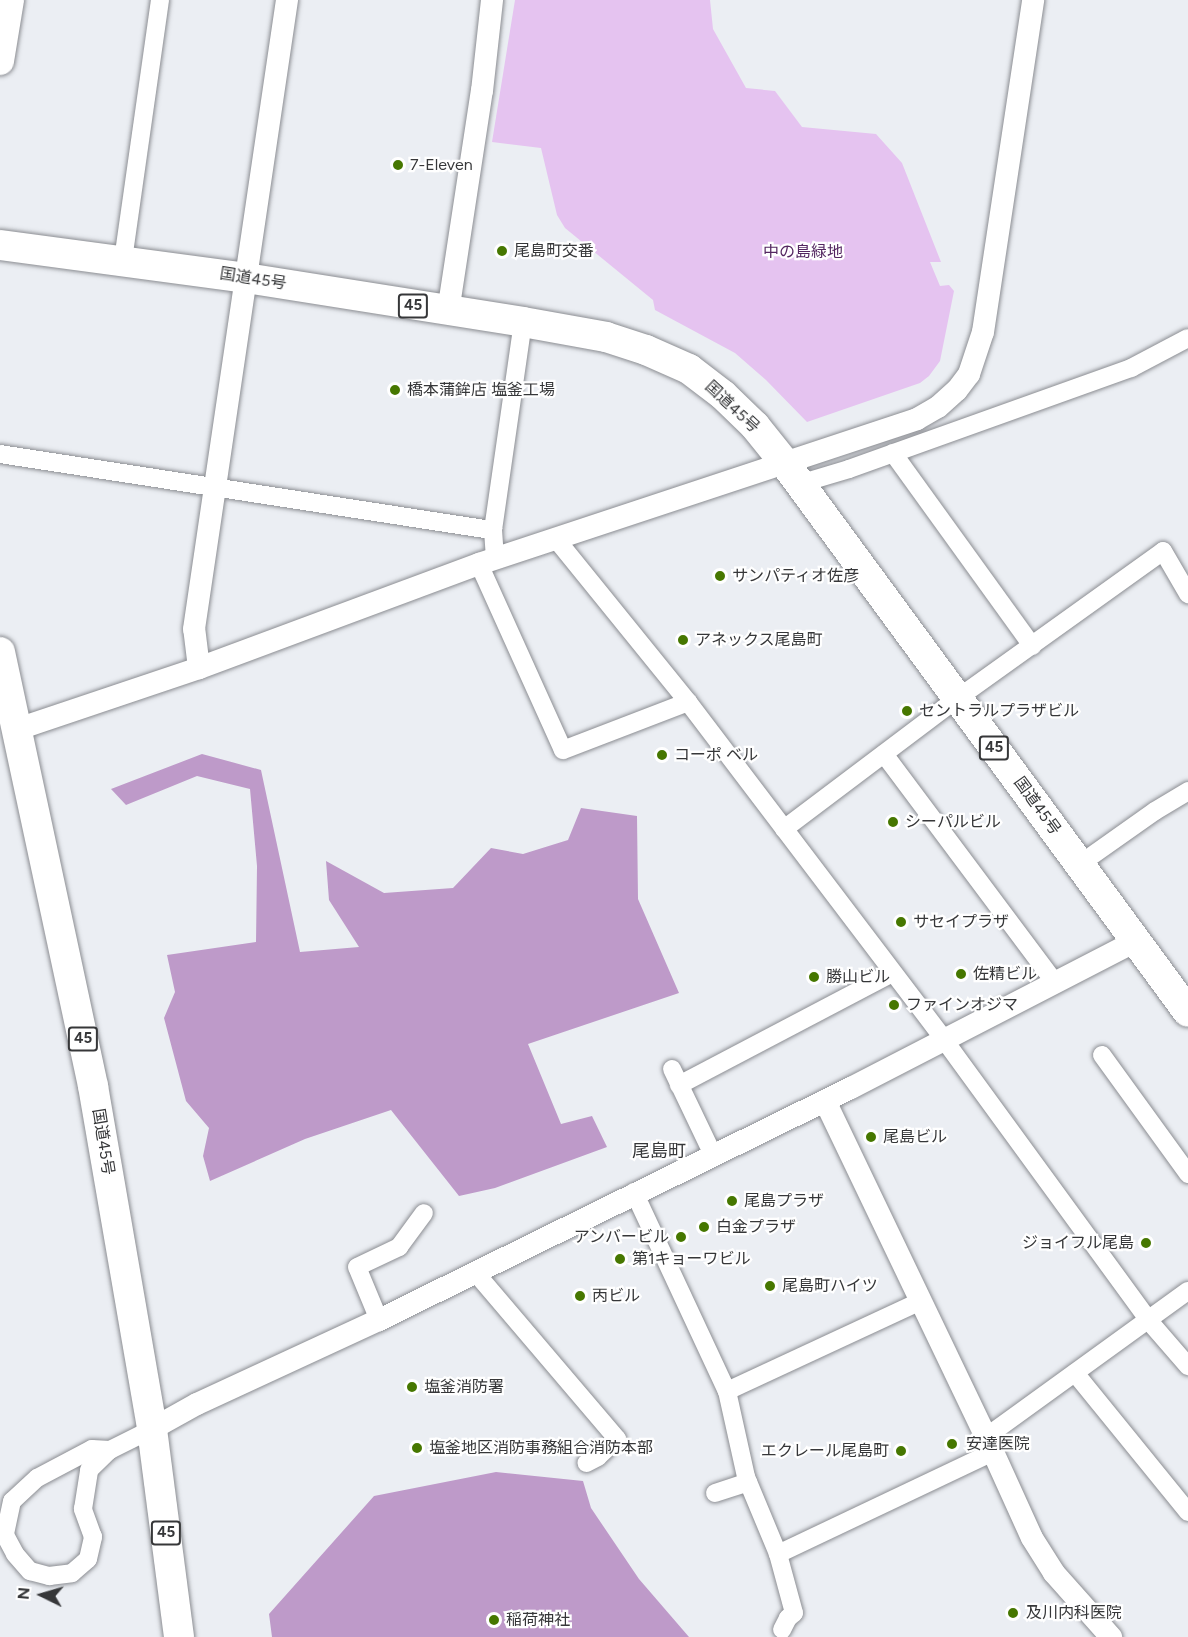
<!DOCTYPE html>
<html>
<head>
<meta charset="utf-8">
<style>
	body { margin:0 }
	#map { position:relative; width:1188px; height:1637px; overflow:hidden; background:#ebeef3; font-family:Figtree,"Noto Sans JP",sans-serif }
	div>[style] { position:absolute }
	[style*='--x'] { left:calc(var(--x)*1px); top:calc(var(--y)*1px); width:calc(var(--w)*1px); rotate:calc(var(--a)*1deg) }
	.green>* { inset:0; background:#e5c3f0 }
	.forest>* { inset:0; background:#be9ac9 }
	.roads { filter:drop-shadow(0 0 2px #8b8d92) drop-shadow(0 0 2px #8b8d92) }
	.minor>* { height:18px; margin:-9px; padding:0 9px; transform-origin:9px; border-radius:9px; background:#fff }
	.tertiary>* { height:22px; margin:-11px; padding:0 11px; transform-origin:11px; border-radius:11px; background:#fff }
	.primary>* { height:28px; margin:-14px; padding:0 14px; transform-origin:14px; border-radius:14px; background:#fff }
	.trunk>* { height:30px; margin:-15px; padding:0 15px; transform-origin:15px; border-radius:15px; background:#fff }
	.dots>* { width:16px; height:16px; translate:-50% -50%; box-sizing:border-box; border:3px solid #fff; border-radius:50% }
	span { translate:-50% -50%; white-space:nowrap; text-align:center; line-height:1.15; -webkit-text-stroke:4.5px #fff; paint-order:stroke }
	.shield-label span { padding:2px 4px; background:#fff; border:2px solid; border-radius:4px; -webkit-text-stroke-width:0 }
	.shield-label { font-size:15px; color:#363739; font-weight:700 }
	.poi-label { font-size:16px; color:#363739 }
	.left { translate:0 -50%; text-align:left }
	.right { translate:-100% -50%; text-align:right }
	.park-label { font-size:16px; color:#542761 }
	.street-label { font-size:16px; color:#363739 }
	.neighbourhood-label { font-size:18px; color:#363739 }
	.north { position:absolute; left:12px; top:1565px; width:60px; height:60px; -webkit-text-stroke:4px #fff; paint-order:stroke; rotate:275deg; font-size:16px; font-weight:700; line-height:24px; text-align:center; color:#363739 }
	.north::after { content:''; display:block; margin:auto; width:21px; height:27px; background:#363739; clip-path:polygon(50% 0,100% 100%,50% 72%,0 100%) }
</style>
</head>
<body>
<div id="map">
	<div class="green">
		<i style="clip-path:polygon(515px 0,710px 0,713px 29px,746px 88px,775px 91px,802px 127px,876px 134px,902px 163px,941px 262px,930px 262px,940px 286px,949px 285px,954px 291px,940px 361px,929px 376px,920px 383px,807px 422px,766px 380px,735px 353px,655px 310px,653px 300px,565px 228px,557px 215px,541px 148px,492px 142px)"></i>
	</div>
	<div class="forest">
		<i style="clip-path:polygon(202px 754px,261px 770px,300px 952px,359px 947px,329px 900px,326px 861px,384px 893px,453px 888px,491px 848px,523px 854px,568px 840px,581px 808px,637px 816px,638px 899px,679px 993px,528px 1044px,561px 1124px,592px 1116px,607px 1147px,495px 1188px,459px 1196px,391px 1110px,305px 1139px,210px 1181px,203px 1156px,209px 1128px,186px 1101px,164px 1018px,175px 992px,167px 955px,256px 942px,257px 866px,250px 789px,197px 776px,126px 805px,111px 789px)"></i>
		<i style="clip-path:polygon(496px 1472px,583px 1481px,591px 1508px,639px 1579px,689px 1637px,272px 1637px,269px 1614px,374px 1496px)"></i>
	</div>
	<div class="roads">
		<div class="minor">
			<i style="--x:123;--y:260;--w:263;--a:-81.9"></i>
			<i style="--x:893;--y:453;--w:238;--a:54.2"></i>
			<i style="--x:0;--y:454;--w:499;--a:8.8"></i>
			<i style="--x:493;--y:530;--w:29;--a:86"></i>
			<i style="--x:799;--y:484;--w:52;--a:-16.7"></i>
			<i style="--x:849;--y:469;--w:300;--a:-19.7"></i>
			<i style="--x:1131;--y:368;--w:64;--a:-27.8"></i>
			<i style="--x:493;--y:530;--w:210;--a:-81.8"></i>
			<i style="--x:556;--y:539;--w:210;--a:51"></i>
			<i style="--x:688;--y:702;--w:425;--a:52.8"></i>
			<i style="--x:945;--y:1041;--w:346;--a:53.9"></i>
			<i style="--x:1149;--y:1321;--w:60;--a:49.1"></i>
			<i style="--x:479;--y:564;--w:204;--a:65.7"></i>
			<i style="--x:563;--y:750;--w:134;--a:-21"></i>
			<i style="--x:884;--y:754;--w:287;--a:53.2"></i>
			<i style="--x:784;--y:829;--w:218;--a:-37"></i>
			<i style="--x:958;--y:698;--w:252;--a:-35.6"></i>
			<i style="--x:1163;--y:551;--w:50;--a:59.8"></i>
			<i style="--x:1080;--y:864;--w:92;--a:-35.2"></i>
			<i style="--x:1155;--y:811;--w:39;--a:-31"></i>
			<i style="--x:1102;--y:1055;--w:147;--a:54.1"></i>
			<i style="--x:672;--y:1069;--w:95;--a:64.5"></i>
			<i style="--x:679;--y:1085;--w:241;--a:-27.7"></i>
			<i style="--x:634;--y:1192;--w:220;--a:65"></i>
			<i style="--x:727;--y:1391;--w:88;--a:77.5"></i>
			<i style="--x:746;--y:1477;--w:83;--a:67.4"></i>
			<i style="--x:778;--y:1554;--w:61;--a:74.8"></i>
			<i style="--x:794;--y:1613;--w:8;--a:140"></i>
			<i style="--x:788;--y:1618;--w:13;--a:117"></i>
			<i style="--x:475;--y:1272;--w:219;--a:49.6"></i>
			<i style="--x:617;--y:1439;--w:26;--a:137"></i>
			<i style="--x:598;--y:1457;--w:13;--a:153"></i>
			<i style="--x:379;--y:1320;--w:57;--a:-112.5"></i>
			<i style="--x:357;--y:1267;--w:47;--a:-25.5"></i>
			<i style="--x:399;--y:1247;--w:42;--a:-53.7"></i>
			<i style="--x:1075;--y:1373;--w:179;--a:50.9"></i>
			<i style="--x:727;--y:1391;--w:214;--a:-24.9"></i>
			<i style="--x:986;--y:1437;--w:249;--a:-35.9"></i>
			<i style="--x:110;--y:1450;--w:18;--a:-177"></i>
			<i style="--x:92;--y:1449;--w:62;--a:152.2"></i>
			<i style="--x:37;--y:1478;--w:34;--a:137"></i>
			<i style="--x:12;--y:1501;--w:35;--a:102"></i>
			<i style="--x:5;--y:1535;--w:21;--a:62"></i>
			<i style="--x:15;--y:1554;--w:23;--a:49"></i>
			<i style="--x:30;--y:1571;--w:20;--a:15"></i>
			<i style="--x:49;--y:1576;--w:23;--a:-7"></i>
			<i style="--x:72;--y:1573;--w:21;--a:-41"></i>
			<i style="--x:88;--y:1559;--w:23;--a:-77"></i>
			<i style="--x:93;--y:1537;--w:30;--a:-110"></i>
			<i style="--x:83;--y:1509;--w:39;--a:-81"></i>
			<i style="--x:89;--y:1470;--w:29;--a:-44"></i>
			<i style="--x:110;--y:1450;--w:47;--a:-26.6"></i>
			<i style="--x:715;--y:1493;--w:35;--a:-18"></i>
			<i style="--x:778;--y:1554;--w:238;--a:-25.4"></i>
		</div>
		<div class="tertiary">
			<i style="--x:448;--y:312;--w:224;--a:-81.3"></i>
			<i style="--x:482;--y:91;--w:92;--a:-83.7"></i>
			<i style="--x:199;--y:668;--w:39;--a:-97"></i>
			<i style="--x:194;--y:629;--w:636;--a:-81.59"></i>
			<i style="--x:15;--y:730;--w:194;--a:-18.6"></i>
			<i style="--x:199;--y:668;--w:299;--a:-20.4"></i>
			<i style="--x:479;--y:564;--w:461;--a:-18.3"></i>
			<i style="--x:917;--y:419;--w:24;--a:-30"></i>
			<i style="--x:938;--y:407;--w:25;--a:-42"></i>
			<i style="--x:957;--y:390;--w:20;--a:-53"></i>
			<i style="--x:969;--y:374;--w:44;--a:-71.6"></i>
			<i style="--x:983;--y:332;--w:336;--a:-81.4"></i>
			<i style="--x:825;--y:1101;--w:389;--a:64.4"></i>
			<i style="--x:993;--y:1452;--w:94;--a:65.6"></i>
			<i style="--x:1032;--y:1538;--w:41;--a:57.8"></i>
			<i style="--x:1054;--y:1573;--w:86;--a:48.3"></i>
			<i style="--x:152;--y:1429;--w:51;--a:-29.1"></i>
			<i style="--x:197;--y:1404;--w:200;--a:-24.8"></i>
			<i style="--x:379;--y:1320;--w:526;--a:-26.18"></i>
			<i style="--x:851;--y:1088;--w:321;--a:-27.3"></i>
		</div>
		<div class="primary">
			<i style="--x:0;--y:61;--w:62;--a:-80.7"></i>
		</div>
		<div class="trunk">
			<i style="--x:0;--y:245;--w:248;--a:7.6"></i>
			<i style="--x:246;--y:278;--w:280;--a:9"></i>
			<i style="--x:523;--y:322;--w:84;--a:10.2"></i>
			<i style="--x:606;--y:337;--w:42;--a:18"></i>
			<i style="--x:646;--y:350;--w:47;--a:23.8"></i>
			<i style="--x:689;--y:369;--w:43;--a:37.4"></i>
			<i style="--x:723;--y:395;--w:45;--a:44.1"></i>
			<i style="--x:755;--y:426;--w:46;--a:51.1"></i>
			<i style="--x:784;--y:462;--w:682;--a:53.7"></i>
			<i style="--x:0;--y:652;--w:444;--a:77.9"></i>
			<i style="--x:93;--y:1086;--w:348;--a:80.2"></i>
			<i style="--x:152;--y:1429;--w:210;--a:82.6"></i>
		</div>
	</div>
	<div class="dots">
		<i style="left:398px;top:165px;background:#467700"></i>
		<i style="left:502px;top:251px;background:#467700"></i>
		<i style="left:395px;top:390px;background:#467700"></i>
		<i style="left:720px;top:576px;background:#467700"></i>
		<i style="left:683px;top:640px;background:#467700"></i>
		<i style="left:907px;top:711px;background:#467700"></i>
		<i style="left:662px;top:755px;background:#467700"></i>
		<i style="left:893px;top:822px;background:#467700"></i>
		<i style="left:901px;top:922px;background:#467700"></i>
		<i style="left:961px;top:974px;background:#467700"></i>
		<i style="left:814px;top:977px;background:#467700"></i>
		<i style="left:894px;top:1005px;background:#467700"></i>
		<i style="left:871px;top:1137px;background:#467700"></i>
		<i style="left:732px;top:1201px;background:#467700"></i>
		<i style="left:704px;top:1227px;background:#467700"></i>
		<i style="left:681px;top:1237px;background:#467700"></i>
		<i style="left:1146px;top:1243px;background:#467700"></i>
		<i style="left:620px;top:1259px;background:#467700"></i>
		<i style="left:770px;top:1286px;background:#467700"></i>
		<i style="left:580px;top:1296px;background:#467700"></i>
		<i style="left:412px;top:1387px;background:#467700"></i>
		<i style="left:952px;top:1444px;background:#467700"></i>
		<i style="left:417px;top:1448px;background:#467700"></i>
		<i style="left:901px;top:1451px;background:#467700"></i>
		<i style="left:1013px;top:1613px;background:#467700"></i>
		<i style="left:494px;top:1620px;background:#467700"></i>
	</div>
	<div class="shield-label">
		<span style="left:413px;top:306px">45</span>
		<span style="left:994px;top:748px">45</span>
		<span style="left:83px;top:1039px">45</span>
		<span style="left:166px;top:1533px">45</span>
	</div>
	<div class="poi-label">
		<span class="left" style="left:410px;top:165px">7-Eleven</span>
		<span class="left" style="left:514px;top:251px">尾島町交番</span>
		<span class="left" style="left:407px;top:390px">橋本蒲鉾店 塩釜工場</span>
		<span class="left" style="left:732px;top:576px">サンパティオ佐彦</span>
		<span class="left" style="left:695px;top:640px">アネックス尾島町</span>
		<span class="left" style="left:919px;top:711px">セントラルプラザビル</span>
		<span class="left" style="left:674px;top:755px">コーポ ベル</span>
		<span class="left" style="left:905px;top:822px">シーパルビル</span>
		<span class="left" style="left:913px;top:922px">サセイプラザ</span>
		<span class="left" style="left:973px;top:974px">佐精ビル</span>
		<span class="left" style="left:826px;top:977px">勝山ビル</span>
		<span class="left" style="left:906px;top:1005px">ファインオジマ</span>
		<span class="left" style="left:883px;top:1137px">尾島ビル</span>
		<span class="left" style="left:744px;top:1201px">尾島プラザ</span>
		<span class="left" style="left:716px;top:1227px">白金プラザ</span>
		<span class="right" style="left:669px;top:1237px">アンバービル</span>
		<span class="right" style="left:1134px;top:1243px">ジョイフル尾島</span>
		<span class="left" style="left:632px;top:1259px">第1キョーワビル</span>
		<span class="left" style="left:782px;top:1286px">尾島町ハイツ</span>
		<span class="left" style="left:592px;top:1296px">丙ビル</span>
		<span class="left" style="left:424px;top:1387px">塩釜消防署</span>
		<span class="left" style="left:966px;top:1444px">安達医院</span>
		<span class="left" style="left:429px;top:1448px">塩釜地区消防事務組合消防本部</span>
		<span class="right" style="left:889px;top:1451px">エクレール尾島町</span>
		<span class="left" style="left:1026px;top:1613px">及川内科医院</span>
		<span class="left" style="left:506px;top:1620px">稲荷神社</span>
	</div>
	<div class="park-label">
		<span style="left:803px;top:252px">中の島緑地</span>
	</div>
	<div class="street-label">
		<span style="left:253px;top:279px;rotate:9deg">国道45号</span>
		<span style="left:732px;top:407px;rotate:43deg">国道45号</span>
		<span style="left:1037px;top:806px;rotate:54deg">国道45号</span>
		<span style="left:103px;top:1142px;rotate:81deg">国道45号</span>
	</div>
	<div class="neighbourhood-label">
		<span style="left:659px;top:1151px">尾島町</span>
	</div>
	<div class="north">N</div>
</div>
</body>
</html>
